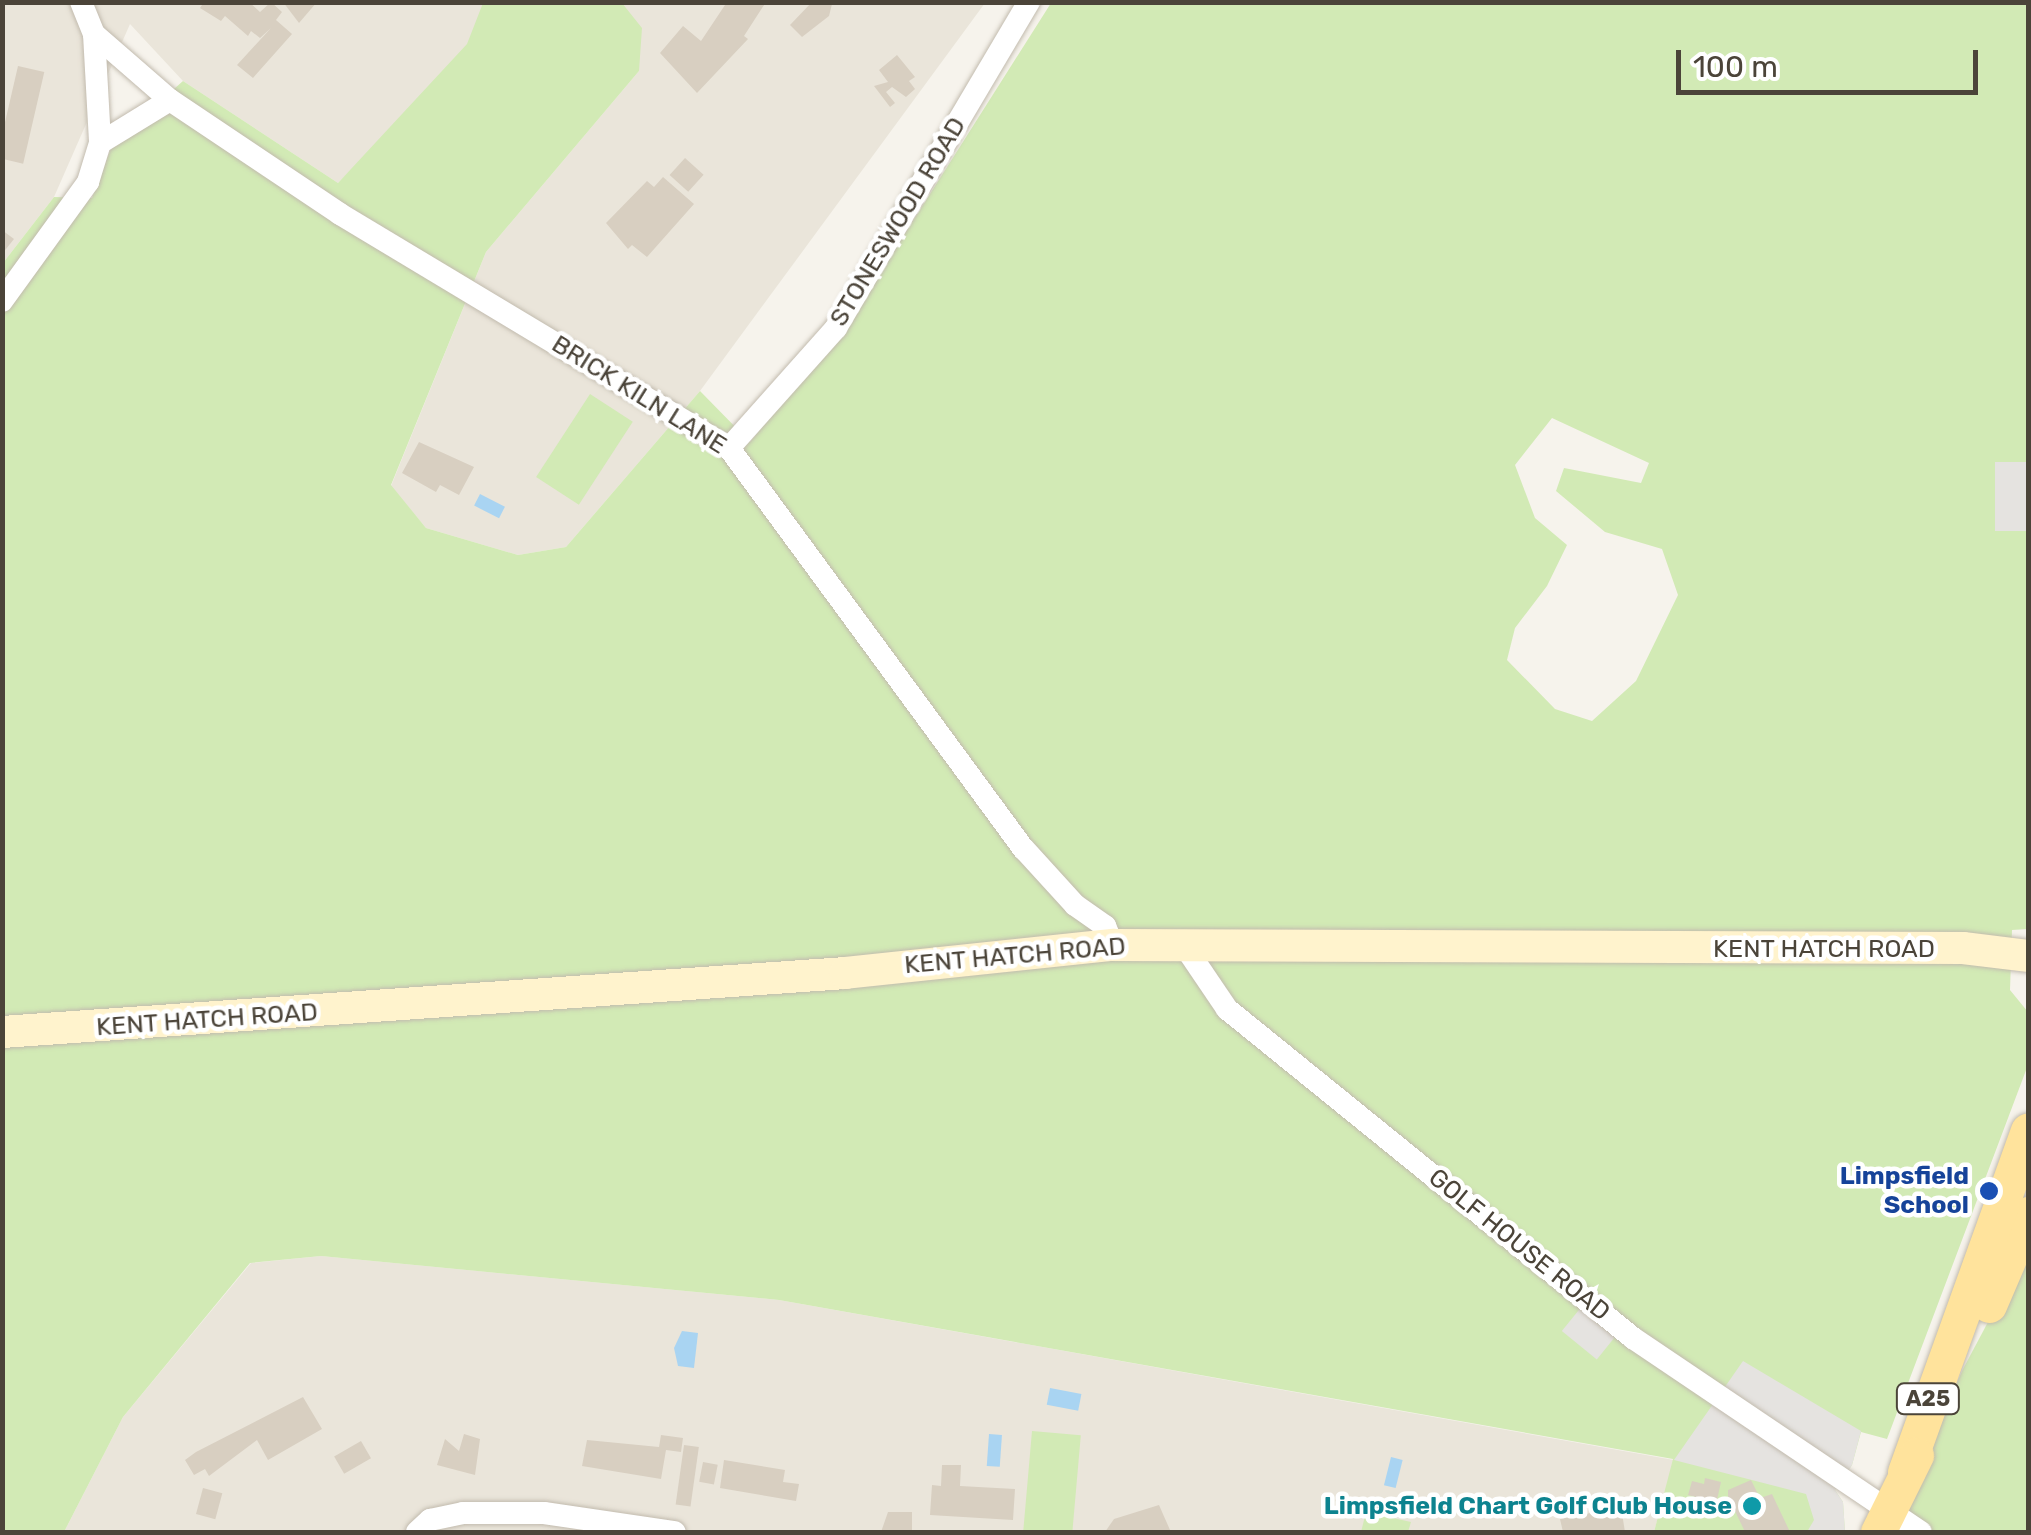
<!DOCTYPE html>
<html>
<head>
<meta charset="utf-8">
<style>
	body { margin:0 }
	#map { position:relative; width:2031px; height:1535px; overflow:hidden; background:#f6f3ec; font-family:Rubik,sans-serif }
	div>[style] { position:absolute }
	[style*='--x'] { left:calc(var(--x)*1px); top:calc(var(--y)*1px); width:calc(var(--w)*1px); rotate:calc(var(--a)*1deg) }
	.residential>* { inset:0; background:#eae5da }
	.green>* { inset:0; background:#d2eab5; transform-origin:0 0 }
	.parking>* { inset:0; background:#e5e3e0; transform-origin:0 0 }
	.water>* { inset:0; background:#a9d4f2; transform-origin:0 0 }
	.building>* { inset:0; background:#d8cfc1; transform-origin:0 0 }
	.roads { filter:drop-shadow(0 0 2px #c2bbae) drop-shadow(0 0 2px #c2bbae) }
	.street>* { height:22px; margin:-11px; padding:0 11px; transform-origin:11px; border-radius:11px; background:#fff }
	.secondary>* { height:32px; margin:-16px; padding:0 16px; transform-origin:16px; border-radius:16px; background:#fff3cd }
	.primary>* { height:35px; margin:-17.5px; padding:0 17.5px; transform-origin:17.5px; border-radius:17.5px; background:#ffe39c }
	.dots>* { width:28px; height:28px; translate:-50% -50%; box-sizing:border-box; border:5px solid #fff; border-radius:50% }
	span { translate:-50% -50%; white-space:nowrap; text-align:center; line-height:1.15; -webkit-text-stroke:9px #fff; paint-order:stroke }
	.shield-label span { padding:2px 8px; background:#fff; border:2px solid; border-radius:8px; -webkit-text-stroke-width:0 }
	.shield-label { font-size:22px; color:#4b4439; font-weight:700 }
	.street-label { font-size:25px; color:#4b4439 }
	.transit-label { font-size:25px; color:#164399; font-weight:700 }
	.right { translate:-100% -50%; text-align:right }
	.culture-label { font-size:25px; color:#0d838f; font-weight:700 }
	.frame { position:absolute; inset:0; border:5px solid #4b4439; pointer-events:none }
	.scale { position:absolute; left:1676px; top:50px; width:302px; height:45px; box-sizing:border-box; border:5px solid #4b4439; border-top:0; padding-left:12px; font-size:30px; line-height:35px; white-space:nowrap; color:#4b4439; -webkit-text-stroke:8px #fff; paint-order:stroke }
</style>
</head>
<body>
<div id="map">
	<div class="residential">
		<i style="clip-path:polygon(3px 3px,516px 3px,338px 183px,183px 81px,130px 24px,54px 197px,3px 263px)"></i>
		<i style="clip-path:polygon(563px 3px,985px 3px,700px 391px,566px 547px,518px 555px,426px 528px,391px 486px,486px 252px,639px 71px)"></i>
		<i style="clip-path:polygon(321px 1256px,779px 1300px,1674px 1460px,1654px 1532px,64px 1532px,123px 1417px,251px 1263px)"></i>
	</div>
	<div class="green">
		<i style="clip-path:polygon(evenodd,483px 3px,622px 3px,642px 28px,639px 71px,486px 252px,391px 485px,426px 528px,518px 555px,566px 547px,700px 391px,750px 442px,852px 317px,1051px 3px,2028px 3px,2028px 929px,2012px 930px,2010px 990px,2028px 1012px,2028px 1065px,1887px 1439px,1861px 1432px,1852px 1465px,1835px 1490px,1843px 1502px,1845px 1532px,1654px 1532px,1673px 1459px,779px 1300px,321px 1256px,250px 1263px,123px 1417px,64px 1532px,3px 1532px,3px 263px,54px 197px,92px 198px,113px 143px,183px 81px,338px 183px,467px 44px,483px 3px,1552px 418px,1649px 463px,1641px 483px,1564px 468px,1556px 491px,1605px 532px,1662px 549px,1678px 595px,1636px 681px,1592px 721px,1555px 709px,1507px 660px,1515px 628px,1547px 586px,1567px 545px,1535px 518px,1515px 465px,1552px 418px)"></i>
		<i style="left:590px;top:394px;width:51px;height:99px;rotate:33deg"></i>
		<i style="clip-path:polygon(2028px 1247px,2028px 1532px,1891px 1532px,1963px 1369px)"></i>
		<i style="left:1032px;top:1431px;width:49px;height:101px;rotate:5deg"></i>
		<i style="clip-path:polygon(1366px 1512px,1411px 1522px,1408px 1532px,1361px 1532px)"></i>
	</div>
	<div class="parking">
		<i style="left:1995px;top:462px;width:33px;height:69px"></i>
		<i style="left:1587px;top:1300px;width:45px;height:40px;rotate:39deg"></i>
		<i style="clip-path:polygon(1743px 1361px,1861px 1431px,1852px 1465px,1835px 1490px,1843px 1502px,1845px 1532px,1807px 1532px,1814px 1520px,1806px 1494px,1674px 1460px)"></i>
	</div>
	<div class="water">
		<i style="left:480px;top:494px;width:28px;height:13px;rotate:27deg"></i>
		<i style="clip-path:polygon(682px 1331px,698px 1333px,694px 1368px,678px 1366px,674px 1348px)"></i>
		<i style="left:1050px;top:1388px;width:32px;height:17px;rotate:11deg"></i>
		<i style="left:989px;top:1434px;width:13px;height:32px;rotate:4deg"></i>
		<i style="left:1391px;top:1457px;width:12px;height:29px;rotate:14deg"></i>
	</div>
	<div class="building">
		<i style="clip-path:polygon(204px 2px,249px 2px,260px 12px,271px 2px,282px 12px,276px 20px,292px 34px,253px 78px,237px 65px,271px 28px,260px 38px,251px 31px,248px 36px,225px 16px,221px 21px,200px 8px)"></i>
		<i style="clip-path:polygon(283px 2px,317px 2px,299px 23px)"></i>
		<i style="clip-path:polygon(727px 2px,766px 2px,744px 36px,748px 39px,697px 93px,660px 53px,683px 26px,701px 41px)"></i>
		<i style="clip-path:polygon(812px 2px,832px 4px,829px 16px,802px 37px,790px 25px)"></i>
		<i style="clip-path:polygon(897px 55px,915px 77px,909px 81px,915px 89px,906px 97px,892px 87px,886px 92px,895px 103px,890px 107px,874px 86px,888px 82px,879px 70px)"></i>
		<i style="left:18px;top:66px;width:27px;height:94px;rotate:13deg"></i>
		<i style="left:685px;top:158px;width:25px;height:23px;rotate:42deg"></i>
		<i style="clip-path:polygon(663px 177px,694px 204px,647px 257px,632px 245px,628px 249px,606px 223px,647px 181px,654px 187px)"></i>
		<i style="clip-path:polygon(2px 230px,14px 239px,2px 254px)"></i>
		<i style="clip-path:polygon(419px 442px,474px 467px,459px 495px,440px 485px,436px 492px,402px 473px)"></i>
		<i style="clip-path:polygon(303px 1397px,322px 1429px,268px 1460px,257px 1440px,209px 1476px,205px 1469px,194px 1475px,185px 1460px,196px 1452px)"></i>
		<i style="clip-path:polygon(464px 1434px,480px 1439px,475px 1475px,437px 1465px,445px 1439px,459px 1451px)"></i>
		<i style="clip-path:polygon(661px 1435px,683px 1438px,681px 1452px,666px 1450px,661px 1479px,582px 1466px,587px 1440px,659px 1447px)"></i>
		<i style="left:361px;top:1441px;width:20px;height:31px;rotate:60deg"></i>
		<i style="left:684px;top:1445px;width:15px;height:60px;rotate:8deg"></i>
		<i style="clip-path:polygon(724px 1460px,785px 1470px,783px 1482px,799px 1484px,796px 1501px,720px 1488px)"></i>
		<i style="left:703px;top:1462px;width:15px;height:20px;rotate:11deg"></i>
		<i style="clip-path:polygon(942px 1465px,961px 1465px,960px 1486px,1015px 1489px,1013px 1520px,930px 1515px,932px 1485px,941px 1486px)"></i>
		<i style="clip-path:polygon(1705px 1478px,1721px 1482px,1714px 1513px,1697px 1509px,1700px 1498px,1688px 1495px,1692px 1481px,1704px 1484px)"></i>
		<i style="clip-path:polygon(1751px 1480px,1760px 1498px,1772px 1494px,1790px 1532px,1745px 1532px,1735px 1511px,1728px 1513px,1728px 1490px)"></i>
		<i style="left:203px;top:1488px;width:20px;height:27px;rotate:15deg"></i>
		<i style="clip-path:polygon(1159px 1505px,1170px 1530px,1105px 1532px,1114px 1519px)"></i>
		<i style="clip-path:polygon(1621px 1507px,1625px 1532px,1563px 1532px,1560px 1519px)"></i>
		<i style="clip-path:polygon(888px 1512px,912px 1512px,912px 1532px,881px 1532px)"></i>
	</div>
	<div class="roads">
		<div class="street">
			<i style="--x:81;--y:2;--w:35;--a:68"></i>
			<i style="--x:94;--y:34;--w:101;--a:41"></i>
			<i style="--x:170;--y:100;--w:205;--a:33.8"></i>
			<i style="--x:340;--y:214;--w:454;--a:31"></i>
			<i style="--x:729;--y:448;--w:498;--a:53.7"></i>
			<i style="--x:1024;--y:849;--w:76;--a:47.7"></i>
			<i style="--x:1075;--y:905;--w:37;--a:35"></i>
			<i style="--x:1105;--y:926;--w:21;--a:67"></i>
			<i style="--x:94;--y:34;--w:109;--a:86.8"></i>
			<i style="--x:100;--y:143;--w:82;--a:-31.6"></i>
			<i style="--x:2;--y:301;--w:147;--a:-54.1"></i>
			<i style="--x:88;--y:182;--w:41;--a:-72.9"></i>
			<i style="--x:729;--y:448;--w:161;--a:-48.3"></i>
			<i style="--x:836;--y:328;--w:379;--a:-59.4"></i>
			<i style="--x:1183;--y:944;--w:78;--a:55.9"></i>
			<i style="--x:1227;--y:1009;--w:523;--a:39.02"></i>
			<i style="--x:1633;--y:1338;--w:347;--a:34"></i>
			<i style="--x:417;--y:1532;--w:18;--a:-43"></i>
			<i style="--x:430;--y:1520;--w:34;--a:-12"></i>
			<i style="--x:463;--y:1513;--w:81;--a:0"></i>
			<i style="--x:544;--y:1513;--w:132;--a:8.3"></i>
		</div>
		<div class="secondary">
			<i style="--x:2;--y:1032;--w:845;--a:-4"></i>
			<i style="--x:845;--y:973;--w:269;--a:-6"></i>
			<i style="--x:1113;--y:945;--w:850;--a:0.2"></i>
			<i style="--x:1963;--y:948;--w:65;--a:7"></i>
		</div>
		<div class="primary">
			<i style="--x:1989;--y:1305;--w:99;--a:-66.8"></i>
			<i style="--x:1905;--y:1472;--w:363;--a:-70.2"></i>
			<i style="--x:1878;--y:1532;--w:86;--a:-63.7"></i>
		</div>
	</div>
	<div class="dots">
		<i style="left:1989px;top:1191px;background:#1a4fb4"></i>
		<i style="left:1752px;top:1506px;background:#0f9aa8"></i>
	</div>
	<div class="shield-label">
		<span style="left:1928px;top:1399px">A25</span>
	</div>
	<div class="street-label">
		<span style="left:898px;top:222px;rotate:-59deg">STONESWOOD ROAD</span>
		<span style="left:639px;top:395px;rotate:32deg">BRICK KILN LANE</span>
		<span style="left:1824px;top:949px">KENT HATCH ROAD</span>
		<span style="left:1015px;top:956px;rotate:-5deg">KENT HATCH ROAD</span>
		<span style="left:207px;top:1020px;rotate:-4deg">KENT HATCH ROAD</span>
		<span style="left:1519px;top:1245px;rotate:39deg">GOLF HOUSE ROAD</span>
	</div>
	<div class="transit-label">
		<span class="right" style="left:1969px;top:1191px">Limpsfield<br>School</span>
	</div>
	<div class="culture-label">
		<span class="right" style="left:1732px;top:1506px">Limpsfield Chart Golf Club House</span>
	</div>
	<div class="frame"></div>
	<div class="scale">100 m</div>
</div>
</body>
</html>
